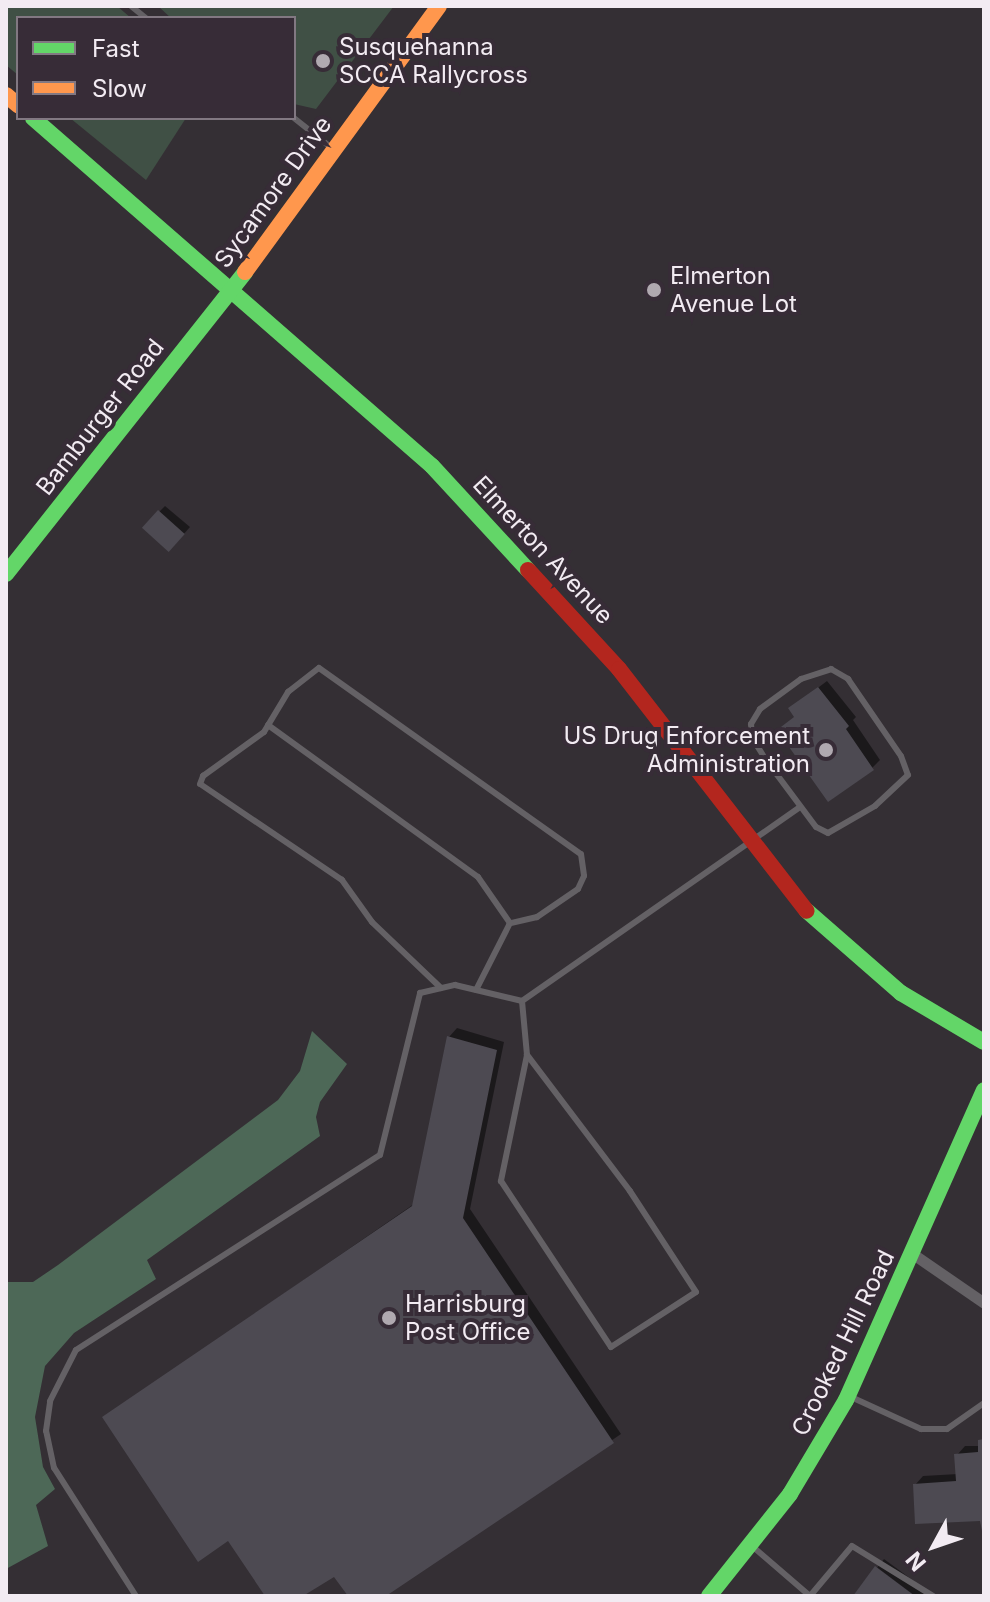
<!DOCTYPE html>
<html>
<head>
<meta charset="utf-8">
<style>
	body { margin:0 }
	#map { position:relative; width:990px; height:1602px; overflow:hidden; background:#342f34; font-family:Inter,sans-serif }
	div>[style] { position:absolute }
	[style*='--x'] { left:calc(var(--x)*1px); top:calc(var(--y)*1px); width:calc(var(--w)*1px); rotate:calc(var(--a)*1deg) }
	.green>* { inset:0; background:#405045 }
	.forest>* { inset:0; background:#4d6857 }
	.shadow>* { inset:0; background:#0007 }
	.building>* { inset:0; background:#4d4a52; transform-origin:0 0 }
	.lane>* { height:6px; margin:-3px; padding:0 3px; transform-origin:3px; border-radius:3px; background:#646165 }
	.street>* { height:11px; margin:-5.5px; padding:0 5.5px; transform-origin:5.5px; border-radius:5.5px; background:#646165 }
	.fast>* { height:16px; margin:-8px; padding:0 8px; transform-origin:8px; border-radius:8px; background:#63d668 }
	.slow>* { height:16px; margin:-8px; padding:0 8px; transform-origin:8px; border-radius:8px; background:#ff974d }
	.jam>* { height:16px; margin:-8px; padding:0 8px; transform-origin:8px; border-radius:8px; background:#b3261e }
	.dots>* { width:22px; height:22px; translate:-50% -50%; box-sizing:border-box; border:4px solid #372c37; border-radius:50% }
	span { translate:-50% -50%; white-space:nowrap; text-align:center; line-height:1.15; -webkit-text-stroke:8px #372c37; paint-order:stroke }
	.poi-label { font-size:24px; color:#f2ebf2 }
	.left { translate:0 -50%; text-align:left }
	.right { translate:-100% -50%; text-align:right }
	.street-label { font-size:24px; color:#f2ebf2 }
	.frame { position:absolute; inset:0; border:8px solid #f2ebf2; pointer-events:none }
	.legend { position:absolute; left:16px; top:16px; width:280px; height:104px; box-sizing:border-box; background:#372c37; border:2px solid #827882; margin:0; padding:10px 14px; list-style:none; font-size:24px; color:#f2ebf2 }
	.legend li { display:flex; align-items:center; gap:16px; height:40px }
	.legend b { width:40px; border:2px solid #827882 }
	.north { position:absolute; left:894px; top:1506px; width:80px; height:80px; -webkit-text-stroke:6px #372c37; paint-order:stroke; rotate:230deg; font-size:22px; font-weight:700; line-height:32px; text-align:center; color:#f2ebf2 }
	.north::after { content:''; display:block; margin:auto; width:28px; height:36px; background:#f2ebf2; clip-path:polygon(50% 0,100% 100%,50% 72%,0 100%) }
</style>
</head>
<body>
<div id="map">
	<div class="green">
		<i style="clip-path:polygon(6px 6px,117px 6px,131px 18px,18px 18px,18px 75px,6px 65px)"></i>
		<i style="clip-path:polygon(158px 6px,394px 6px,316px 109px,294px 104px,294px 18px,171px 18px)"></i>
		<i style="clip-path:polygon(70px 118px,186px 118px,146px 180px)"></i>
	</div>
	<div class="forest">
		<i style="clip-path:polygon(312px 1031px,347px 1064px,320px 1102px,316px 1117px,320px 1136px,147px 1260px,156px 1279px,74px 1333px,45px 1366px,35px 1417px,43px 1467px,55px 1489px,36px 1505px,48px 1546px,6px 1569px,6px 1282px,33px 1282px,58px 1265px,278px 1100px,300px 1071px)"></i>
	</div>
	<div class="shadow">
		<i style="clip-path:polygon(165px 506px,190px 527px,175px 544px,159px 512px)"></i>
		<i style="clip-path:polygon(827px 681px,856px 717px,853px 720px,880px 760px,872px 768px,791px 708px)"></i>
		<i style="clip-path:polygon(457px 1028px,504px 1042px,470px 1209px,621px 1434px,383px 1596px,350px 1596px,334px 1574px,299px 1596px,267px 1596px,228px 1538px,105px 1417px,414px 1204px,449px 1037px)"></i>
		<i style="clip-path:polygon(984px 1436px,984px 1539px,983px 1539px,982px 1519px,915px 1485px,923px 1476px,958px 1474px,957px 1455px,965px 1446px,980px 1446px)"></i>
		<i style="clip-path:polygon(884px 1559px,934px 1596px,855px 1596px)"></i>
	</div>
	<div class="building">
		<i style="left:158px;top:510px;width:36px;height:24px;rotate:42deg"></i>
		<i style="clip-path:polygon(818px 687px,849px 726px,846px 729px,874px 770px,828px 802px,777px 730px,794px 717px,788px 708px)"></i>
		<i style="clip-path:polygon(447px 1036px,497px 1050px,463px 1218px,614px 1443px,386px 1596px,348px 1596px,334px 1577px,303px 1596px,265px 1596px,228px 1541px,198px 1562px,102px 1417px,412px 1206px)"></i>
		<i style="clip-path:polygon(984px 1439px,984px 1541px,980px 1521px,915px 1524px,913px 1484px,956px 1481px,954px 1454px,978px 1452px,978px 1440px)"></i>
		<i style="clip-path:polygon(875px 1566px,915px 1596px,853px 1596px)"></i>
	</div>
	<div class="lane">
		<i style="--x:131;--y:6;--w:19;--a:39"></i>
		<i style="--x:294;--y:118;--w:50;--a:38.5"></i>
		<i style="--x:831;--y:669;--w:20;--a:30"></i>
		<i style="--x:848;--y:679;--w:93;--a:55.5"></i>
		<i style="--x:901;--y:756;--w:20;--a:70"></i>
		<i style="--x:908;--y:775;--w:45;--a:136.8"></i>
		<i style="--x:875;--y:806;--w:54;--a:150.1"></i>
		<i style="--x:828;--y:833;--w:13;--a:-153"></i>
		<i style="--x:816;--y:827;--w:84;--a:-126.7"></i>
		<i style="--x:766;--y:760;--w:26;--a:-122"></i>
		<i style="--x:752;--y:738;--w:14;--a:-94"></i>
		<i style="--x:751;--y:724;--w:17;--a:-59"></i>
		<i style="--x:760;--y:709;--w:51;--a:-36.2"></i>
		<i style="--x:801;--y:679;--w:32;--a:-18"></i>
		<i style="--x:268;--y:725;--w:259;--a:35.9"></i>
		<i style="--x:478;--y:877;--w:56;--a:55.2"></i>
		<i style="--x:441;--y:988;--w:95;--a:-136.3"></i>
		<i style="--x:372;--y:922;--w:52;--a:-125.5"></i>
		<i style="--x:342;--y:880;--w:171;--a:-145.9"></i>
		<i style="--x:200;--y:784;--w:9;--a:-69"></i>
		<i style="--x:203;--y:776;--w:75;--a:-35.8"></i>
		<i style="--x:264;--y:732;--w:47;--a:-59"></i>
		<i style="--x:288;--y:692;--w:39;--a:-38"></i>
		<i style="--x:319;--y:668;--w:321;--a:35.4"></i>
		<i style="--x:581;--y:854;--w:22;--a:82"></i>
		<i style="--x:584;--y:876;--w:14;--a:115"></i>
		<i style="--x:578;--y:889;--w:50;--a:145.7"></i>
		<i style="--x:537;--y:917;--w:28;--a:167"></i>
		<i style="--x:510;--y:923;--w:75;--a:116.9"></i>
		<i style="--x:522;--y:1001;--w:54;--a:84.7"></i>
		<i style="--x:527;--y:1055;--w:129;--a:101.7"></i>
		<i style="--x:501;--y:1181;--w:199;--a:56.5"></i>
		<i style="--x:611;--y:1347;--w:101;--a:-32.9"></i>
		<i style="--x:696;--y:1292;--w:121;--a:-123.2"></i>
		<i style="--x:630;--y:1191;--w:171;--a:-127.1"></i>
		<i style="--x:851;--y:1397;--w:77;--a:24.6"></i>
		<i style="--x:921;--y:1429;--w:26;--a:0"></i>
		<i style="--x:947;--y:1429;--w:45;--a:-35.1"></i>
		<i style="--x:752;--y:1546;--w:77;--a:40.8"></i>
		<i style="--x:810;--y:1596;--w:65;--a:-50"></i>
		<i style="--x:852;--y:1546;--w:95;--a:31.7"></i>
		<i style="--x:136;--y:1596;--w:152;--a:-122.6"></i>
		<i style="--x:54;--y:1468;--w:38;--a:-102"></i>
		<i style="--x:46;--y:1431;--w:30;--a:-82"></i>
		<i style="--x:50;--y:1401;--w:57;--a:-63"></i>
		<i style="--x:76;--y:1350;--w:361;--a:-32.7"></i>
		<i style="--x:380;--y:1155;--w:167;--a:-76.1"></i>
		<i style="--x:420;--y:993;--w:36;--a:-13"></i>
		<i style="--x:455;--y:985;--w:69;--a:13.4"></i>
		<i style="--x:522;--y:1001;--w:339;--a:-34.9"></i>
	</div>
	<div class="street">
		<i style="--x:913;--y:1254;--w:86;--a:34.6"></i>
	</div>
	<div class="fast">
		<i style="--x:33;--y:118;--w:529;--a:41.09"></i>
		<i style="--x:432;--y:466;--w:142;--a:47.3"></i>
		<i style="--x:6;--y:574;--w:385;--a:-51.6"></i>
		<i style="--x:807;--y:911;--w:125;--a:41.1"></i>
		<i style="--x:901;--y:993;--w:96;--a:30.6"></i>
		<i style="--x:709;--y:1596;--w:130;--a:-51.5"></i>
		<i style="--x:790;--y:1494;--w:109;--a:-59.2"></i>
		<i style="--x:846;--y:1400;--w:339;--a:-66"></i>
	</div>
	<div class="slow">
		<i style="--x:6;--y:95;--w:16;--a:40"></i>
		<i style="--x:245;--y:272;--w:329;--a:-53.9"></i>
	</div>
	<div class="jam">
		<i style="--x:528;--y:570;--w:134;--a:47.4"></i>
		<i style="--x:619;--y:669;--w:306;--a:52.2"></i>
	</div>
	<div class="dots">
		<i style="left:323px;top:61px;background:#b0a9b0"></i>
		<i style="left:654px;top:290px;background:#b0a9b0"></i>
		<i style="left:826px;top:750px;background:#b0a9b0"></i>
		<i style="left:389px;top:1318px;background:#b0a9b0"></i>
	</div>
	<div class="poi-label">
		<span class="left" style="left:339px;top:61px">Susquehanna<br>SCCA Rallycross</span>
		<span class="left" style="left:670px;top:290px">Elmerton<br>Avenue Lot</span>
		<span class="right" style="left:810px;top:750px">US Drug Enforcement<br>Administration</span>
		<span class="left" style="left:405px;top:1318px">Harrisburg<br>Post Office</span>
	</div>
	<div class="street-label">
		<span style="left:273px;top:192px;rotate:-54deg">Sycamore Drive</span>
		<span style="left:100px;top:417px;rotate:-52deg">Bamburger Road</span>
		<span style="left:543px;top:550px;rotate:47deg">Elmerton Avenue</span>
		<span style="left:843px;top:1343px;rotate:-64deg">Crooked Hill Road</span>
	</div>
	<div class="frame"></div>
	<ul class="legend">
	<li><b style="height:10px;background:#63d668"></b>Fast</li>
	<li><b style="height:10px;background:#ff974d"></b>Slow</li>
	</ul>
	<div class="north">N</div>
</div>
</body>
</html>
